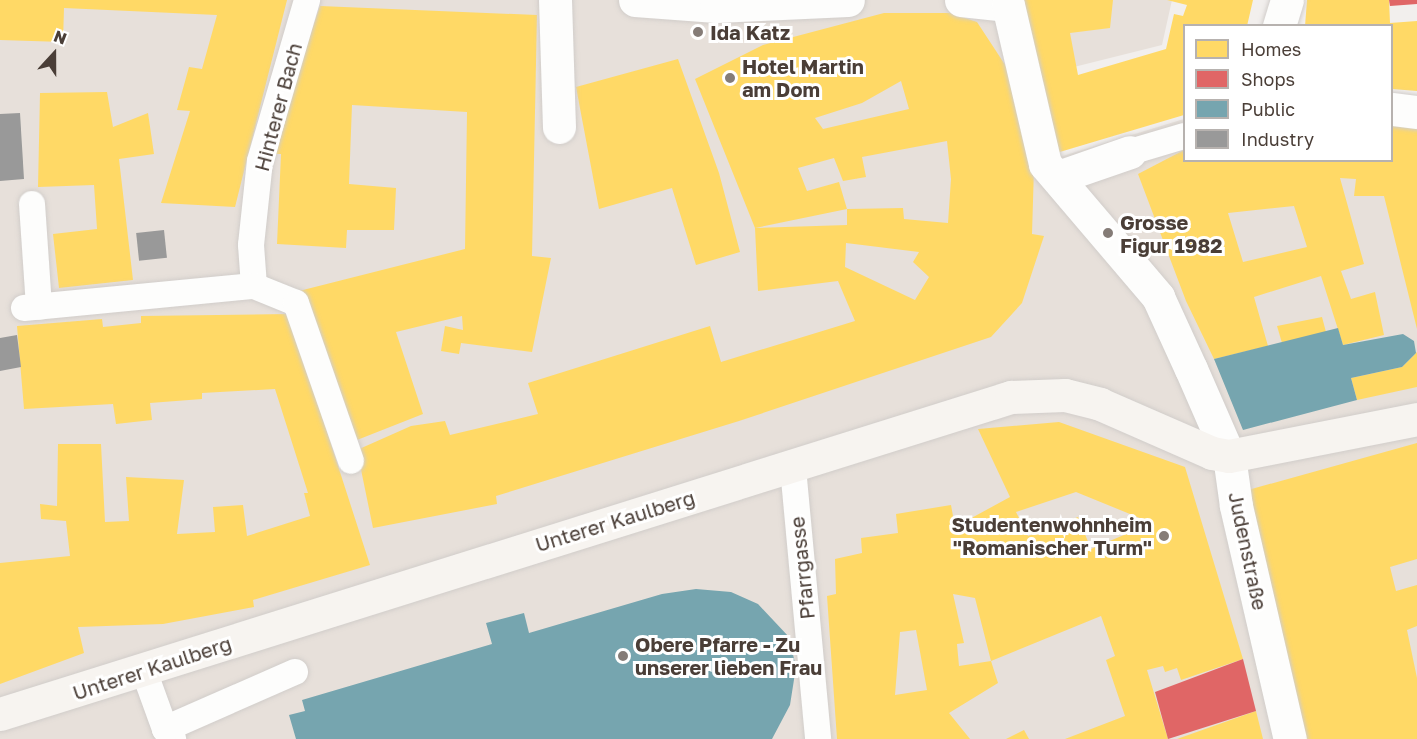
<!DOCTYPE html>
<html>
<head>
<meta charset="utf-8">
<style>
	body { margin:0 }
	#map { position:relative; width:1417px; height:739px; overflow:hidden; background:#f2efed; font-family:"Golos Text",sans-serif }
	div>[style] { position:absolute }
	[style*='--x'] { left:calc(var(--x)*1px); top:calc(var(--y)*1px); width:calc(var(--w)*1px); rotate:calc(var(--a)*1deg) }
	.residential>* { inset:0; background:#e7e0da }
	.homes>* { inset:0; background:#ffd966 }
	.shops>* { inset:0; background:#e06666 }
	.public>* { inset:0; background:#76a5af }
	.industry>* { inset:0; background:#999; transform-origin:0 0 }
	.roads { filter:drop-shadow(0 0 2px #d1cdca) drop-shadow(0 0 2px #d1cdca) }
	.lane>* { height:26px; margin:-13px; padding:0 13px; transform-origin:13px; border-radius:13px; background:#fdfdfc }
	.street>* { height:33px; margin:-16.5px; padding:0 16.5px; transform-origin:16.5px; border-radius:16.5px; background:#fdfdfc }
	.secondary>* { height:33px; margin:-16.5px; padding:0 16.5px; transform-origin:16.5px; border-radius:16.5px; background:#f7f4f0 }
	.dots>* { width:16px; height:16px; translate:-50% -50%; box-sizing:border-box; border:3px solid #fff; border-radius:50% }
	span { translate:-50% -50%; white-space:nowrap; text-align:center; line-height:1.15; -webkit-text-stroke:6px #fff; paint-order:stroke }
	.poi-label { font-size:20px; color:#4a3e37; font-weight:700 }
	.left { translate:0 -50%; text-align:left }
	.right { translate:-100% -50%; text-align:right }
	.street-label { font-size:20px; color:#4a3e37 }
	.legend { position:absolute; left:1183px; top:24px; width:210px; height:138px; box-sizing:border-box; background:#fff; border:2px solid #b7b2af; margin:0; padding:8px 10px; list-style:none; font-size:18px; color:#4a3e37 }
	.legend li { display:flex; align-items:center; gap:12px; height:30px }
	.legend b { width:30px; border:2px solid #b7b2af }
	.north { position:absolute; left:24px; top:24px; width:60px; height:60px; -webkit-text-stroke:4px #fff; paint-order:stroke; rotate:21deg; font-size:16px; font-weight:700; line-height:24px; text-align:center; color:#4a3e37 }
	.north::after { content:''; display:block; margin:auto; width:21px; height:27px; background:#4a3e37; clip-path:polygon(50% 0,100% 100%,50% 72%,0 100%) }
</style>
</head>
<body>
<div id="map">
	<div class="residential">
		<i style="clip-path:polygon(0 0,1172px 0,1162px 45px,1030px 78px,1053px 159px,1184px 119px,1184px 160px,1392px 160px,1392px 111px,1417px 116px,1417px 739px,0 739px)"></i>
	</div>
	<div class="homes">
		<i style="clip-path:polygon(0 0,287px 0,235px 207px,161px 203px,190px 111px,177px 110px,189px 67px,202px 69px,217px 15px,64px 8px,63px 42px,0 40px)"></i>
		<i style="clip-path:polygon(1024px 0,1113px 0,1110px 28px,1070px 33px,1078px 75px,1166px 49px,1174px 14px,1183px 16px,1187px 5px,1167px 0,1253px 0,1247px 26px,1184px 26px,1184px 115px,1053px 154px,1023px 39px)"></i>
		<i style="clip-path:polygon(1307px 0,1389px 0,1390px 23px,1417px 21px,1417px 91px,1392px 89px,1392px 26px,1305px 26px)"></i>
		<i style="clip-path:polygon(320px 6px,537px 15px,532px 256px,551px 258px,532px 352px,461px 343px,459px 354px,441px 351px,445px 326px,463px 330px,462px 316px,396px 332px,423px 414px,357px 440px,299px 291px,465px 249px,467px 112px,352px 105px,349px 184px,396px 188px,394px 230px,347px 230px,346px 248px,277px 244px,281px 154px,269px 154px)"></i>
		<i style="clip-path:polygon(evenodd,884px 13px,950px 13px,977px 22px,1017px 83px,1034px 168px,1032px 234px,1044px 236px,1022px 303px,991px 337px,739px 421px,496px 496px,497px 504px,373px 528px,357px 450px,411px 426px,445px 421px,450px 435px,538px 414px,528px 383px,710px 326px,721px 362px,855px 321px,838px 281px,758px 291px,755px 228px,847px 225px,847px 209px,903px 208px,904px 219px,948px 223px,951px 179px,947px 141px,862px 157px,866px 177px,843px 181px,834px 158px,798px 168px,807px 191px,839px 182px,847px 209px,755px 228px,695px 79px,763px 45px,884px 13px,901px 81px,909px 109px,823px 129px,815px 118px,862px 103px,901px 81px,884px 13px,846px 243px,919px 252px,913px 262px,929px 277px,915px 300px,845px 267px,846px 243px)"></i>
		<i style="clip-path:polygon(678px 59px,719px 173px,740px 252px,696px 265px,672px 188px,599px 209px,576px 87px)"></i>
		<i style="clip-path:polygon(107px 92px,113px 127px,148px 113px,154px 154px,119px 159px,133px 280px,59px 288px,53px 234px,97px 229px,94px 185px,38px 187px,40px 93px)"></i>
		<i style="clip-path:polygon(evenodd,1392px 122px,1417px 126px,1417px 329px,1384px 196px,1354px 196px,1356px 179px,1340px 178px,1364px 264px,1341px 271px,1351px 299px,1375px 292px,1384px 335px,1343px 345px,1321px 276px,1254px 297px,1268px 346px,1214px 359px,1186px 301px,1138px 174px,1184px 150px,1184px 160px,1392px 160px,1392px 122px,1294px 206px,1307px 247px,1243px 262px,1228px 213px,1294px 206px)"></i>
		<i style="clip-path:polygon(289px 314px,370px 565px,253px 600px,254px 607px,163px 624px,78px 627px,84px 653px,0 684px,0 563px,70px 556px,66px 521px,41px 519px,40px 504px,57px 506px,58px 444px,101px 444px,105px 522px,129px 521px,126px 477px,184px 480px,177px 534px,215px 532px,213px 507px,243px 505px,247px 536px,310px 516px,304px 493px,308px 493px,275px 389px,202px 393px,202px 399px,150px 403px,152px 420px,116px 424px,113px 404px,24px 409px,17px 326px,102px 319px,103px 327px,141px 323px,141px 316px)"></i>
		<i style="clip-path:polygon(1322px 317px,1326px 332px,1282px 343px,1277px 326px)"></i>
		<i style="clip-path:polygon(1417px 352px,1417px 387px,1357px 400px,1351px 378px,1402px 367px)"></i>
		<i style="clip-path:polygon(evenodd,1059px 422px,1185px 467px,1243px 659px,1181px 680px,1177px 668px,1165px 672px,1163px 666px,1147px 670px,1168px 739px,1065px 739px,1125px 716px,1106px 660px,1115px 656px,1101px 616px,991px 661px,975px 598px,953px 594px,964px 643px,957px 644px,959px 666px,991px 661px,998px 683px,949px 713px,970px 739px,837px 739px,827px 596px,836px 594px,835px 559px,862px 553px,861px 538px,898px 533px,896px 514px,951px 505px,955px 527px,1010px 497px,978px 429px,1059px 422px,1076px 492px,1152px 523px,1091px 549px,1078px 517px,1028px 536px,1016px 512px,1076px 492px,1059px 422px,916px 630px,927px 690px,895px 695px,900px 632px,916px 630px)"></i>
		<i style="clip-path:polygon(1417px 443px,1417px 559px,1390px 567px,1396px 591px,1417px 585px,1417px 626px,1407px 630px,1417px 678px,1417px 739px,1305px 739px,1248px 490px)"></i>
		<i style="clip-path:polygon(1256px 711px,1263px 739px,1177px 739px)"></i>
		<i style="clip-path:polygon(1024px 730px,1029px 739px,1006px 739px)"></i>
	</div>
	<div class="shops">
		<i style="clip-path:polygon(1389px 0,1417px 0,1417px 4px,1390px 6px)"></i>
		<i style="clip-path:polygon(1243px 659px,1256px 711px,1168px 739px,1155px 692px)"></i>
	</div>
	<div class="public">
		<i style="clip-path:polygon(1338px 328px,1343px 345px,1403px 334px,1414px 341px,1416px 353px,1402px 367px,1351px 378px,1357px 400px,1243px 430px,1214px 359px)"></i>
		<i style="clip-path:polygon(696px 589px,731px 592px,758px 604px,789px 637px,796px 667px,790px 705px,772px 739px,296px 739px,289px 715px,305px 711px,302px 700px,492px 644px,486px 623px,524px 613px,529px 633px,662px 594px)"></i>
	</div>
	<div class="industry">
		<i style="clip-path:polygon(20px 113px,24px 179px,0 181px,0 114px)"></i>
		<i style="left:164px;top:230px;width:28px;height:28px;rotate:84deg"></i>
		<i style="clip-path:polygon(17px 335px,21px 367px,0 371px,0 338px)"></i>
	</div>
	<div class="roads">
		<div class="lane">
			<i style="--x:1130;--y:152;--w:56;--a:-16.5"></i>
			<i style="--x:32;--y:204;--w:103;--a:86.1"></i>
			<i style="--x:254;--y:286;--w:41;--a:-94.2"></i>
			<i style="--x:251;--y:245;--w:84;--a:-83.9"></i>
			<i style="--x:260;--y:161;--w:168;--a:-73.7"></i>
			<i style="--x:24;--y:308;--w:231;--a:-5.5"></i>
			<i style="--x:254;--y:286;--w:45;--a:22"></i>
			<i style="--x:296;--y:303;--w:167;--a:70.8"></i>
			<i style="--x:793;--y:468;--w:272;--a:84.7"></i>
			<i style="--x:144;--y:671;--w:62;--a:70.1"></i>
			<i style="--x:165;--y:729;--w:13;--a:51"></i>
			<i style="--x:165;--y:729;--w:142;--a:-23.7"></i>
		</div>
		<div class="street">
			<i style="--x:555;--y:0;--w:127;--a:88.2"></i>
			<i style="--x:635;--y:0;--w:81;--a:4.2"></i>
			<i style="--x:716;--y:6;--w:132;--a:-2.6"></i>
			<i style="--x:961;--y:0;--w:47;--a:6.1"></i>
			<i style="--x:1008;--y:5;--w:163;--a:76.9"></i>
			<i style="--x:1045;--y:164;--w:175;--a:49.6"></i>
			<i style="--x:1158;--y:297;--w:79;--a:65.4"></i>
			<i style="--x:1191;--y:369;--w:95;--a:66.4"></i>
			<i style="--x:1229;--y:456;--w:50;--a:82"></i>
			<i style="--x:1236;--y:506;--w:239;--a:77"></i>
			<i style="--x:1279;--y:26;--w:27;--a:-73"></i>
			<i style="--x:1392;--y:109;--w:25;--a:7"></i>
			<i style="--x:1058;--y:177;--w:76;--a:-19.1"></i>
		</div>
		<div class="secondary">
			<i style="--x:0;--y:714;--w:1060;--a:-17.41"></i>
			<i style="--x:1011;--y:397;--w:54;--a:-2.1"></i>
			<i style="--x:1065;--y:395;--w:36;--a:14"></i>
			<i style="--x:1100;--y:404;--w:122;--a:23.6"></i>
			<i style="--x:1212;--y:453;--w:17;--a:10"></i>
			<i style="--x:1229;--y:456;--w:192;--a:-11.1"></i>
		</div>
	</div>
	<div class="dots">
		<i style="left:698px;top:32px;background:#857c77"></i>
		<i style="left:730px;top:78px;background:#857c77"></i>
		<i style="left:1108px;top:233px;background:#857c77"></i>
		<i style="left:1164px;top:536px;background:#857c77"></i>
		<i style="left:623px;top:656px;background:#857c77"></i>
	</div>
	<div class="poi-label">
		<span class="left" style="left:710px;top:32px">Ida Katz</span>
		<span class="left" style="left:742px;top:78px">Hotel Martin<br>am Dom</span>
		<span class="left" style="left:1120px;top:234px">Grosse<br>Figur 1982</span>
		<span class="right" style="left:1152px;top:536px">Studentenwohnheim<br>"Romanischer Turm"</span>
		<span class="left" style="left:635px;top:656px">Obere Pfarre - Zu<br>unserer lieben Frau</span>
	</div>
	<div class="street-label">
		<span style="left:278px;top:107px;rotate:-75deg">Hinterer Bach</span>
		<span style="left:615px;top:521px;rotate:-17deg">Unterer Kaulberg</span>
		<span style="left:1248px;top:551px;rotate:78deg">Judenstraße</span>
		<span style="left:802px;top:568px;rotate:-96deg">Pfarrgasse</span>
		<span style="left:152px;top:668px;rotate:-18deg">Unterer Kaulberg</span>
	</div>
	<ul class="legend">
	<li><b style="height:16px;background:#ffd966"></b>Homes</li>
	<li><b style="height:16px;background:#e06666"></b>Shops</li>
	<li><b style="height:16px;background:#76a5af"></b>Public</li>
	<li><b style="height:16px;background:#999"></b>Industry</li>
	</ul>
	<div class="north">N</div>
</div>
</body>
</html>
